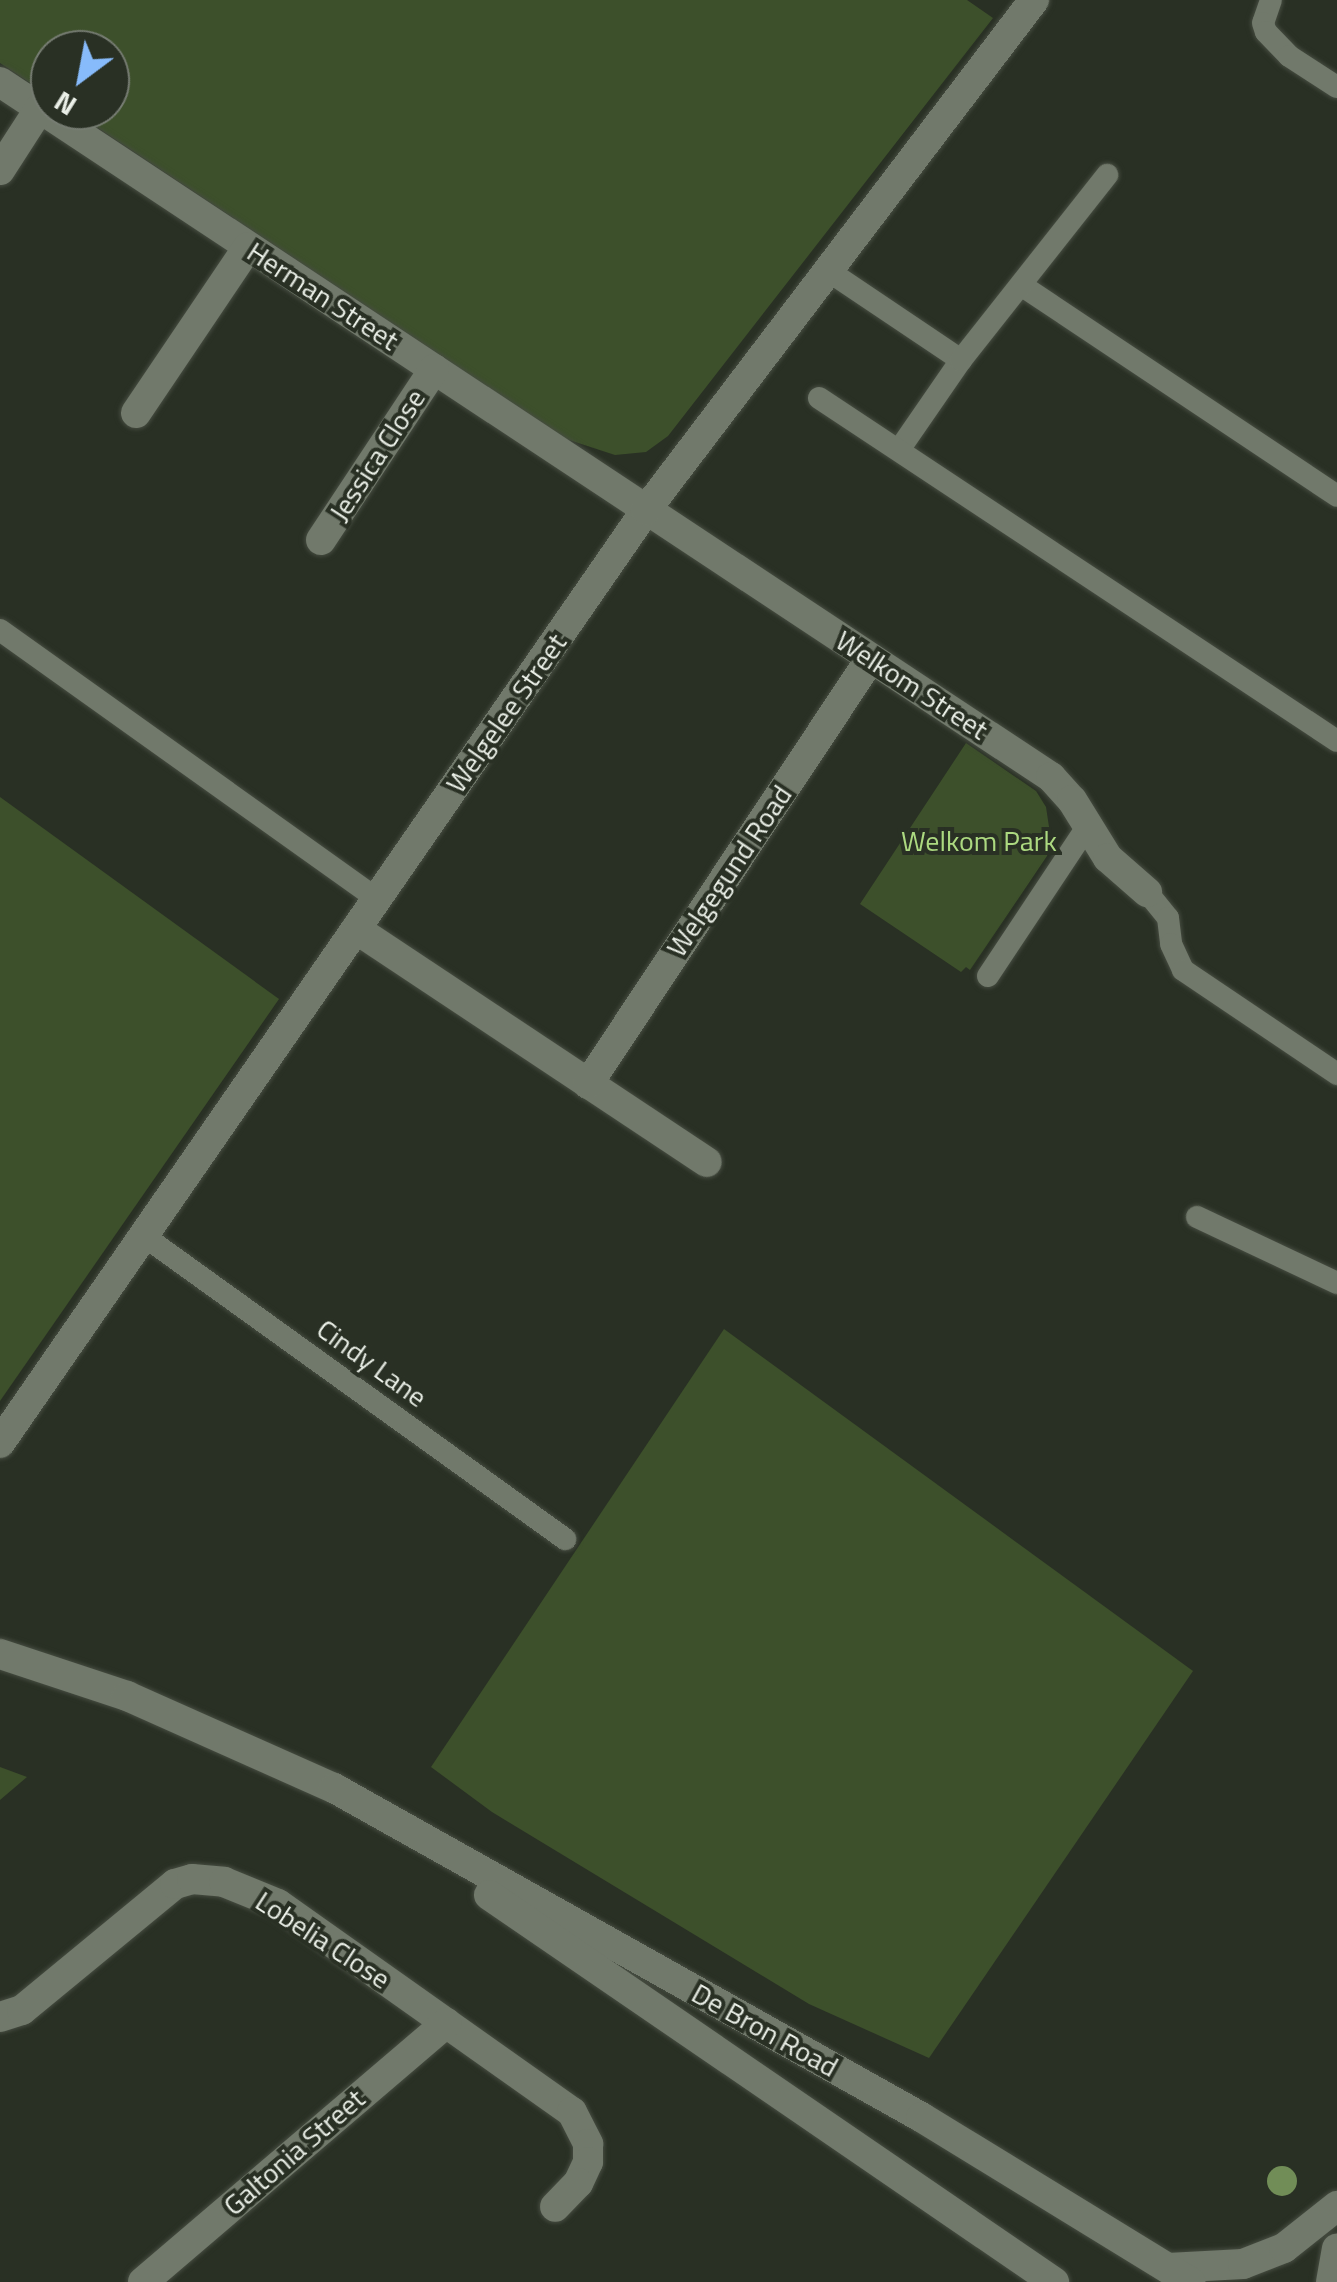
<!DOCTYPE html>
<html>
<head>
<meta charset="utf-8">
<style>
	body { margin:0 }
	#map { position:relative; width:1337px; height:2282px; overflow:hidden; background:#293024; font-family:"Titillium Web",sans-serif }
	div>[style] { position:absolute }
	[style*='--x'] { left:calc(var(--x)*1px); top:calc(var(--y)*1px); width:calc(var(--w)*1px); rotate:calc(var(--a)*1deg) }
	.green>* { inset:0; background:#3d502b }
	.roads { filter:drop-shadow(0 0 2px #464c41) drop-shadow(0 0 2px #464c41) }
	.lane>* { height:22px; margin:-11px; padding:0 11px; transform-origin:11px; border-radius:11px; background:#71796b }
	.street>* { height:30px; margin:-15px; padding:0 15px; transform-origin:15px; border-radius:15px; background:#71796b }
	.secondary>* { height:30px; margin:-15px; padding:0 15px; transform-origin:15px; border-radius:15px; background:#71796b }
	.trees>* { width:30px; height:30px; margin:-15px; border-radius:50%; background:#718d57 }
	span { translate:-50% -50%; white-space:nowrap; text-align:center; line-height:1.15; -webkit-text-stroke:8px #293024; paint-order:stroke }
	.street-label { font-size:28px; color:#eaefe7 }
	.park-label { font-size:28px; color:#acd980 }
	.north { position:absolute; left:30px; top:30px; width:100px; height:100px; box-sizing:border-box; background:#293024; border:2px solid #767c72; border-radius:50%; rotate:212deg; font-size:28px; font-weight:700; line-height:40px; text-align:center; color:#eaefe7 }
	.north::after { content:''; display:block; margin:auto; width:35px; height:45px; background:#87bbfb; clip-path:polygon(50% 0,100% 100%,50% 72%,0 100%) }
</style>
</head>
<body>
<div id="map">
	<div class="green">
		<i style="clip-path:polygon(0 0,967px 0,993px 18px,668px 436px,646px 452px,615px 455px,566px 439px,71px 110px,110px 110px,110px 50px,50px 50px,50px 96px,0 63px)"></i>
		<i style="clip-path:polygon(966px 743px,1036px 791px,1046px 807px,1051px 840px,1047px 856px,970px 970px,966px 967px,961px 972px,860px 904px)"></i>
		<i style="clip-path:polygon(0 797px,279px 999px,0 1401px)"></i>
		<i style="clip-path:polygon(724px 1329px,1193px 1671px,929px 2058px,809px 2004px,492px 1812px,431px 1767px)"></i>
		<i style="clip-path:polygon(0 1767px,27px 1777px,0 1800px)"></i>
	</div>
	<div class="roads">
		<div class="lane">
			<i style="--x:1271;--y:0;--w:24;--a:109"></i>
			<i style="--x:1263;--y:23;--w:9;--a:72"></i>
			<i style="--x:1266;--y:32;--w:33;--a:46"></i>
			<i style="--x:1289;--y:56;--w:57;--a:32.9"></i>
			<i style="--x:830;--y:272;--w:158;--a:33.9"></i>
			<i style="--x:961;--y:360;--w:109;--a:124.6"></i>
			<i style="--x:1021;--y:285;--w:380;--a:33.7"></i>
			<i style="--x:961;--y:360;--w:236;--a:-51.7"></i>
			<i style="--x:819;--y:398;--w:621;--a:33.51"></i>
			<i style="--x:0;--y:630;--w:463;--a:35.5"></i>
			<i style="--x:1147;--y:892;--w:33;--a:51"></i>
			<i style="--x:1168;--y:918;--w:26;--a:83"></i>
			<i style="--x:1171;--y:944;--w:29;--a:65"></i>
			<i style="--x:1183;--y:970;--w:186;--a:34"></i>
			<i style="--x:988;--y:976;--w:182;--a:-56.4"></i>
			<i style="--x:1197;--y:1217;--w:155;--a:25.2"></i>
			<i style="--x:144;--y:1236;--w:519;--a:35.74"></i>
		</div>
		<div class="street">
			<i style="--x:0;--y:82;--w:1260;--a:33.48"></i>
			<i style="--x:1051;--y:777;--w:31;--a:48"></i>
			<i style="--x:1072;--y:800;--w:68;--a:58.2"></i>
			<i style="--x:1108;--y:858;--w:52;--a:41.1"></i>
			<i style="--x:0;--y:170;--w:74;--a:-57.2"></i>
			<i style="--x:136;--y:413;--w:200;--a:-56"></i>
			<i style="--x:321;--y:540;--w:205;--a:-56.5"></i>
			<i style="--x:356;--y:929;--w:421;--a:33.6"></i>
			<i style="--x:588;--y:1084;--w:511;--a:-56.4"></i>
			<i style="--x:0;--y:1443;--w:1135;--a:-55.3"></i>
			<i style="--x:646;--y:510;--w:641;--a:-52.74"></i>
			<i style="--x:0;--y:2017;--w:23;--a:-18"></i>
			<i style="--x:22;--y:2010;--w:198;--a:-39.5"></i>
			<i style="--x:175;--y:1884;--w:18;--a:-16"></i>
			<i style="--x:192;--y:1879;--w:32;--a:5"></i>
			<i style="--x:224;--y:1882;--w:58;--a:22.2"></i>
			<i style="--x:278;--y:1904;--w:360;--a:35.3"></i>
			<i style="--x:572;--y:2112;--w:36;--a:63"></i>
			<i style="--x:588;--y:2144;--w:18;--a:90"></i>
			<i style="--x:588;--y:2162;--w:23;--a:115"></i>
			<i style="--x:578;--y:2183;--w:33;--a:134"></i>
			<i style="--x:1168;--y:2268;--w:75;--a:-3.1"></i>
			<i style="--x:1243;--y:2264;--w:44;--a:-21.3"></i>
			<i style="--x:1284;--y:2248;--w:68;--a:-38.4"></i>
			<i style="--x:143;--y:2282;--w:399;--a:-40.5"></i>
			<i style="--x:1331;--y:2282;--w:34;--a:-80"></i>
		</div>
		<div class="secondary">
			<i style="--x:0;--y:1654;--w:134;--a:18.3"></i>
			<i style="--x:127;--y:1696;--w:227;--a:24"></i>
			<i style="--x:334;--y:1788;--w:673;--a:29.27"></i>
			<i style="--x:921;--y:2117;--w:316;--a:31.5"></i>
			<i style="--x:489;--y:1895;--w:685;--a:34.41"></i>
		</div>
	</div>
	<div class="trees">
		<i style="left:1282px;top:2181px"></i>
	</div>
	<div class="street-label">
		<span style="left:323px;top:296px;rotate:33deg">Herman Street</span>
		<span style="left:377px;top:455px;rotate:-57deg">Jessica Close</span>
		<span style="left:912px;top:685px;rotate:33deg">Welkom Street</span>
		<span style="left:506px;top:713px;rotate:-55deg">Welgelee Street</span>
		<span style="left:729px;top:871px;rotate:-56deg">Welgegund Road</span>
		<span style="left:372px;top:1363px;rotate:36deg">Cindy Lane</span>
		<span style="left:323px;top:1940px;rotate:33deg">Lobelia Close</span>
		<span style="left:765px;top:2030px;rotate:29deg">De Bron Road</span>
		<span style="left:294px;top:2152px;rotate:-41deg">Galtonia Street</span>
	</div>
	<div class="park-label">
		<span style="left:979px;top:841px">Welkom Park</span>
	</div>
	<div class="north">N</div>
</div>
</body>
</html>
